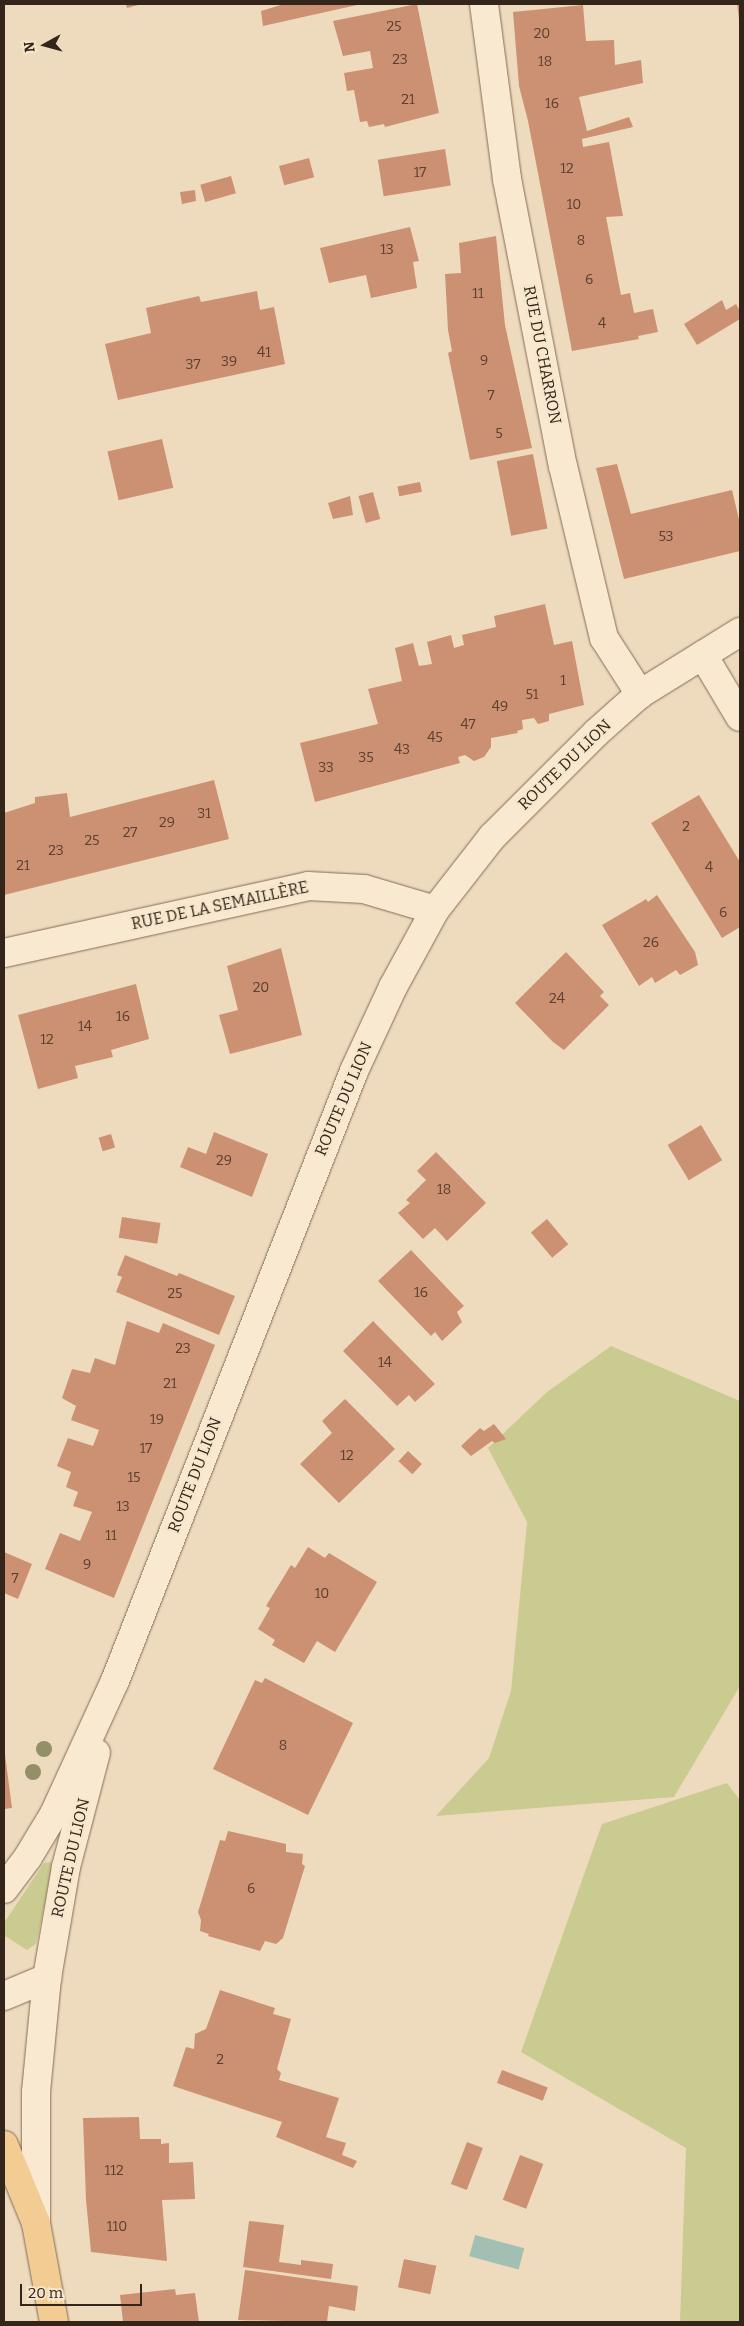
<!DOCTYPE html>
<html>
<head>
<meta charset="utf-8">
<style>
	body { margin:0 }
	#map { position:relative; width:744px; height:2326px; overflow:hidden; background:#eedbbd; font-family:Bitter,serif }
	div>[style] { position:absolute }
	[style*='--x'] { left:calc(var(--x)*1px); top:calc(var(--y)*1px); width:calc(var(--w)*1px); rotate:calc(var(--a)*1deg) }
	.green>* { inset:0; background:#c9cb91 }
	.water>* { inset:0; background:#a1bfb3; transform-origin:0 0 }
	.building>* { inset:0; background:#cc9072; transform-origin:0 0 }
	.roads { filter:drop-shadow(0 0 1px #856b56) drop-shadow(0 0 1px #856b56) }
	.minor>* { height:28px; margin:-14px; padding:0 14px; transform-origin:14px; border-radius:14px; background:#f9e9d0 }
	.major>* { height:28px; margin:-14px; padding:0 14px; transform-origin:14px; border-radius:14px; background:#f2cc93 }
	.trees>* { width:16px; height:16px; margin:-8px; border-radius:50%; background:#938f67 }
	span { translate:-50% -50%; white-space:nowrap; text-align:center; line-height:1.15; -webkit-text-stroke:4px #f5e6cc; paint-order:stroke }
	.number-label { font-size:14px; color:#5a4031 }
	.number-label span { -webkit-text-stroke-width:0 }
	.street-label { font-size:16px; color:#34251b }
	.frame { position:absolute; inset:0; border:5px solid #34251b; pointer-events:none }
	.north { position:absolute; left:20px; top:20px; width:50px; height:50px; -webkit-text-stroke:4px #f5e6cc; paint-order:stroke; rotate:263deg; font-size:14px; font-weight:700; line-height:20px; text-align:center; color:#34251b }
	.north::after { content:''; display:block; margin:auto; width:18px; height:22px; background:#34251b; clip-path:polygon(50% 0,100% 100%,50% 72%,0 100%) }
	.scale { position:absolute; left:20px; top:2284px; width:122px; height:22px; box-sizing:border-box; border:2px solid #34251b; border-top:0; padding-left:6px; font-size:15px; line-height:18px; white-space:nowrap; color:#34251b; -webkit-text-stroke:4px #f5e6cc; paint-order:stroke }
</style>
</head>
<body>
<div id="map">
	<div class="green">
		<i style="clip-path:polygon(611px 1346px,740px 1401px,740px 1686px,674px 1797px,436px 1816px,489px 1758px,511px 1691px,527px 1522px,488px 1448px,547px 1392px)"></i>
		<i style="clip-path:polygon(727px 1783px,740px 1800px,740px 2322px,680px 2322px,686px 2148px,521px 2052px,602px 1824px)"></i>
		<i style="clip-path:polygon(51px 1862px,52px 1871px,36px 1944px,27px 1950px,5px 1936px,4px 1923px,44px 1863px)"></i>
	</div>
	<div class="water">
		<i style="left:475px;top:2235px;width:51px;height:22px;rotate:15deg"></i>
	</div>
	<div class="building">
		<i style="clip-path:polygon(126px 4px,142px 4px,127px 8px)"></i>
		<i style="clip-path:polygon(284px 4px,357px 4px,357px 5px,263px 26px,261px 11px)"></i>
		<i style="clip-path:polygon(417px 4px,439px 113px,385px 127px,384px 124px,369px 127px,367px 121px,360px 122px,354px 90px,347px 91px,344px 73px,373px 68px,370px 51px,343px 56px,333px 21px)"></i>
		<i style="clip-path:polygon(737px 4px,740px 4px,740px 19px,739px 19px)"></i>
		<i style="clip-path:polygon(583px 5px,586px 41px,614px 40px,615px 65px,641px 60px,643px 83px,579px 97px,587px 131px,629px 117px,633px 127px,582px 139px,583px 147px,609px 142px,623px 216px,606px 217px,621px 295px,630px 293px,634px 313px,653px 309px,658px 332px,638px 336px,639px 339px,572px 351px,528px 121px,519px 86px,513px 12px)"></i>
		<i style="left:445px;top:149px;width:37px;height:68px;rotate:81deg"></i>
		<i style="left:309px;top:158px;width:20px;height:31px;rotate:75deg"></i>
		<i style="left:231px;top:176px;width:18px;height:32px;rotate:74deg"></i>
		<i style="clip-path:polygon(195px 190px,196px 201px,182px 204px,180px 192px)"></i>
		<i style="clip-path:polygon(410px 227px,419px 261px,413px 262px,417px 288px,371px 298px,366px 275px,329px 283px,320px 248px)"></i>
		<i style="clip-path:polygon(496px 236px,505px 325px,532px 448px,470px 460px,448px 353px,452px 351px,448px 330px,445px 274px,461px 273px,459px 243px)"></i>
		<i style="clip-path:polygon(257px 291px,260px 310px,274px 307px,285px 364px,118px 400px,105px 344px,151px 333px,146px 308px,199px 296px,201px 302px)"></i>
		<i style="clip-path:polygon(722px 300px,726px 310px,736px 304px,740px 311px,740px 319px,697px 345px,684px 324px)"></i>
		<i style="left:162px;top:439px;width:50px;height:56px;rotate:77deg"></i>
		<i style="left:533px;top:454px;width:76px;height:37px;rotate:79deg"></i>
		<i style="clip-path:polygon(617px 464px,631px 514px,732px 490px,740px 524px,740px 551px,624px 579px,596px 468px)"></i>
		<i style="left:420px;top:482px;width:10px;height:23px;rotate:79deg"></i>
		<i style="left:373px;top:492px;width:28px;height:15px;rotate:75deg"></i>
		<i style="clip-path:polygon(350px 496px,353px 515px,333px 519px,328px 503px)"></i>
		<i style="clip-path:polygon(545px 604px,554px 645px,572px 641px,584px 705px,549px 714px,549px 721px,538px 724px,534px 718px,522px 720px,523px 729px,517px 731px,518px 733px,491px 738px,491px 747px,484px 757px,474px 761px,465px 755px,458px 757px,460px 763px,315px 802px,300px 743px,378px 724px,368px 689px,402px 681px,395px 648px,413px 643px,419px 666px,432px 664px,427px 642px,451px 635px,454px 648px,464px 645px,462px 635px,496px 627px,494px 616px)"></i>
		<i style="clip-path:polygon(214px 780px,229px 839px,4px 895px,4px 813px,35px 803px,35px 797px,67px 793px,70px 817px)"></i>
		<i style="clip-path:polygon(699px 795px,740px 862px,740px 927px,722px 938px,651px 823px)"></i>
		<i style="clip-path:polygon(657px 895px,695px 952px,698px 965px,680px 975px,676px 970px,655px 983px,652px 977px,639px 986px,602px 925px,643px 901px,646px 899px,648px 902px)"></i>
		<i style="clip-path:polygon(281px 948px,302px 1035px,230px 1054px,219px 1015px,238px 1010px,227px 966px)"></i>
		<i style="clip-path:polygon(566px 952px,604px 992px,600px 996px,609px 1005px,564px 1050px,553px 1042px,515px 1003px)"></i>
		<i style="clip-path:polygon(136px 984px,149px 1039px,111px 1050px,113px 1057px,75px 1066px,78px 1078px,38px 1089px,18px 1015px)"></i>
		<i style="left:701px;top:1125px;width:41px;height:39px;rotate:59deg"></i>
		<i style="clip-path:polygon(214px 1132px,268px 1154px,252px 1197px,180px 1167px,188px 1147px,206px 1154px)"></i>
		<i style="left:111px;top:1134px;width:14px;height:13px;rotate:73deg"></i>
		<i style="clip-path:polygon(436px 1152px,486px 1203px,447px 1241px,435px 1228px,423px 1239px,398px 1213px,410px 1203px,406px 1200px,426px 1180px,417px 1171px)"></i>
		<i style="left:122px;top:1217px;width:39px;height:21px;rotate:9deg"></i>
		<i style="left:547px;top:1219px;width:33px;height:21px;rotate:50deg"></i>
		<i style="clip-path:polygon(411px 1250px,464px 1306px,457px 1312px,462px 1322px,442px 1341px,435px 1332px,431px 1336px,378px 1281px)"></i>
		<i style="clip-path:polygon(125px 1255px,177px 1276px,179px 1273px,235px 1296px,219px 1335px,116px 1292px,122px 1277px,117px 1275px)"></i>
		<i style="clip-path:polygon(127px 1321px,159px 1333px,163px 1323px,215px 1345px,114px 1598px,45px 1569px,60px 1533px,80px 1541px,92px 1512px,73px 1506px,78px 1492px,66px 1487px,71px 1472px,57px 1466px,68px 1438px,93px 1446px,99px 1430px,71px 1420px,76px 1406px,62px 1398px,72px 1369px,90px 1373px,95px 1358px,115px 1365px)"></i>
		<i style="clip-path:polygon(373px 1321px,435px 1384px,415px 1402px,409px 1395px,397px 1406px,343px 1351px)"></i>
		<i style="clip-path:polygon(345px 1399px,395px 1449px,339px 1503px,300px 1464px,332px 1433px,322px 1421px)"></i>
		<i style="clip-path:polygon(494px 1424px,506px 1439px,495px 1443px,492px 1441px,471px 1456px,461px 1446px,480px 1428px,484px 1431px)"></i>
		<i style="left:408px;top:1451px;width:19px;height:14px;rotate:43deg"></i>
		<i style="clip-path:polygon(308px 1547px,325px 1558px,329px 1553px,377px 1582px,335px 1652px,317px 1641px,304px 1663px,272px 1645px,275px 1640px,258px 1629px,270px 1608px,266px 1606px,291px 1565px,295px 1568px)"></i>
		<i style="clip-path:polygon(4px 1552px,32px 1564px,18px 1599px,4px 1593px)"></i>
		<i style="clip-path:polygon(265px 1678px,353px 1723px,308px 1815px,213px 1769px,255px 1680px,262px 1683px)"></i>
		<i style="clip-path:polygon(4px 1747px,12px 1808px,4px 1809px)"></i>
		<i style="clip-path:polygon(228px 1831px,286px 1844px,286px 1852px,303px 1854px,302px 1864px,305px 1866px,283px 1938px,276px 1944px,265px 1941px,260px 1951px,208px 1936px,209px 1934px,200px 1931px,201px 1920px,198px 1912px,220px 1840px,225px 1841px)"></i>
		<i style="clip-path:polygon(220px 1990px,275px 2008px,273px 2014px,291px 2019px,277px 2069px,281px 2073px,279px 2080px,339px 2098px,326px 2137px,346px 2143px,342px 2155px,357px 2161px,353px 2168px,276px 2137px,282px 2122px,173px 2086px,186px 2047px,194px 2049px,195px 2034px,206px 2029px)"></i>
		<i style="left:502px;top:2070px;width:49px;height:14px;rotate:21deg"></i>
		<i style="clip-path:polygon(139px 2117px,140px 2139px,161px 2139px,161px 2144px,169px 2143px,169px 2163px,193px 2162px,195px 2199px,162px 2200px,167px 2261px,91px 2252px,86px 2200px,83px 2118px)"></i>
		<i style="left:467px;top:2142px;width:17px;height:45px;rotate:21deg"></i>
		<i style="left:520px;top:2155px;width:25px;height:48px;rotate:21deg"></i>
		<i style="clip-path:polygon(249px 2221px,284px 2225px,279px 2262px,301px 2265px,301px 2260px,333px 2264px,331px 2279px,243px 2267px)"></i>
		<i style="left:404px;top:2259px;width:33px;height:29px;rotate:12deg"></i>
		<i style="clip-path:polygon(245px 2270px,358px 2286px,355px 2311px,329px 2306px,327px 2322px,238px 2320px)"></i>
		<i style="clip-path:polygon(175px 2289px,176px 2295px,195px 2293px,199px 2322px,123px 2322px,120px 2295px)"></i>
	</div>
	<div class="roads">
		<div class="minor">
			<i style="--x:484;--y:4;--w:177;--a:82.5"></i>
			<i style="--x:507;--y:179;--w:292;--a:79"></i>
			<i style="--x:563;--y:466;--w:177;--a:76.6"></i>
			<i style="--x:604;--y:638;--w:67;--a:57.3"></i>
			<i style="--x:703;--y:655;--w:72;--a:59.2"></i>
			<i style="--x:4;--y:953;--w:311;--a:-12.4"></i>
			<i style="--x:308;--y:886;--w:56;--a:3.1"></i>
			<i style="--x:364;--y:889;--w:74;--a:16.5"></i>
			<i style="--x:4;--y:1889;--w:40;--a:-53"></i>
			<i style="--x:28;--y:1857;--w:50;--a:-58.8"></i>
			<i style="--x:54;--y:1814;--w:146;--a:-65.4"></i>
			<i style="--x:115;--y:1681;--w:655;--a:-68.6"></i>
			<i style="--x:354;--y:1071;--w:93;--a:-65.1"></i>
			<i style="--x:393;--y:987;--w:88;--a:-61.4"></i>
			<i style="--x:435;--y:910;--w:93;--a:-52"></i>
			<i style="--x:492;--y:837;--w:147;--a:-45"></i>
			<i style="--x:596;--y:733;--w:59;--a:-41.6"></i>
			<i style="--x:640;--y:694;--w:118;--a:-31.8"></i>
			<i style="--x:4;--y:1996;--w:47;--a:-22.7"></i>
			<i style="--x:36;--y:2223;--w:131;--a:-90"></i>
			<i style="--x:36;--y:2092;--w:115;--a:-84.5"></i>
			<i style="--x:47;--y:1978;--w:113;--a:-80.3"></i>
			<i style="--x:66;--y:1867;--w:118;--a:-75.3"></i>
		</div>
		<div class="major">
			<i style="--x:4;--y:2145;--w:84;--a:67.7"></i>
			<i style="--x:36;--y:2223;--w:101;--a:79.7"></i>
		</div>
	</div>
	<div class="trees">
		<i style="left:44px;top:1749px"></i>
		<i style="left:33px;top:1772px"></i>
	</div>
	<div class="number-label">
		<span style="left:394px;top:27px">25</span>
		<span style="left:542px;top:34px">20</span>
		<span style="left:400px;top:60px">23</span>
		<span style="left:545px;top:62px">18</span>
		<span style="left:408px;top:100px">21</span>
		<span style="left:552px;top:104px">16</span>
		<span style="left:567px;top:169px">12</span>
		<span style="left:420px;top:173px">17</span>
		<span style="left:574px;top:205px">10</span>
		<span style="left:581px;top:241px">8</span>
		<span style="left:387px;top:250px">13</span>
		<span style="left:589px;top:280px">6</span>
		<span style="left:478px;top:294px">11</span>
		<span style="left:602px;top:324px">4</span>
		<span style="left:264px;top:353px">41</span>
		<span style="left:484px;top:361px">9</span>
		<span style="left:229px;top:362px">39</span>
		<span style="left:193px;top:365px">37</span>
		<span style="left:491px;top:396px">7</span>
		<span style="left:499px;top:434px">5</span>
		<span style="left:666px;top:537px">53</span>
		<span style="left:563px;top:681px">1</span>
		<span style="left:532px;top:695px">51</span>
		<span style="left:500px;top:707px">49</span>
		<span style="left:468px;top:725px">47</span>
		<span style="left:435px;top:738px">45</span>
		<span style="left:402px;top:750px">43</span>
		<span style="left:366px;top:758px">35</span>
		<span style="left:326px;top:768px">33</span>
		<span style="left:204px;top:814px">31</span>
		<span style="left:167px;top:823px">29</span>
		<span style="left:686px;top:827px">2</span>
		<span style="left:130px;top:833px">27</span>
		<span style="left:92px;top:841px">25</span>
		<span style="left:56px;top:851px">23</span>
		<span style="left:23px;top:866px">21</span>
		<span style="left:709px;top:868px">4</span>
		<span style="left:723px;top:913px">6</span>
		<span style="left:651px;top:943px">26</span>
		<span style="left:261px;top:988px">20</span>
		<span style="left:557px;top:999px">24</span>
		<span style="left:123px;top:1017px">16</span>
		<span style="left:85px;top:1027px">14</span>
		<span style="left:47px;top:1040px">12</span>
		<span style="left:224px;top:1161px">29</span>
		<span style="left:444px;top:1190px">18</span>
		<span style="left:421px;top:1293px">16</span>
		<span style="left:175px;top:1294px">25</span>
		<span style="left:183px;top:1349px">23</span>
		<span style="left:385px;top:1363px">14</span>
		<span style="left:170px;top:1384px">21</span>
		<span style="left:157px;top:1420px">19</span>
		<span style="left:146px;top:1449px">17</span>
		<span style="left:347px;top:1456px">12</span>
		<span style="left:134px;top:1478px">15</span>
		<span style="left:123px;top:1507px">13</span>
		<span style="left:111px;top:1536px">11</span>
		<span style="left:87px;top:1565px">9</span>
		<span style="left:15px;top:1579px">7</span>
		<span style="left:322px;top:1594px">10</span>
		<span style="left:283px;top:1746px">8</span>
		<span style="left:251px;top:1889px">6</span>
		<span style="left:220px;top:2060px">2</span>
		<span style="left:114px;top:2171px">112</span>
		<span style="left:117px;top:2227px">110</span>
	</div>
	<div class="street-label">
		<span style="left:542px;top:355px;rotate:79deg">RUE DU CHARRON</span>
		<span style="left:565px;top:765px;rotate:-44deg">ROUTE DU LION</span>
		<span style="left:220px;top:906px;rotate:-12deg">RUE DE LA SEMAILLÈRE</span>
		<span style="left:344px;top:1099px;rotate:-67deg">ROUTE DU LION</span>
		<span style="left:195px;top:1475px;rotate:-69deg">ROUTE DU LION</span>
		<span style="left:71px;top:1858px;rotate:-77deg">ROUTE DU LION</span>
	</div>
	<div class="frame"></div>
	<div class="north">N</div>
	<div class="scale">20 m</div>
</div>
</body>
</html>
